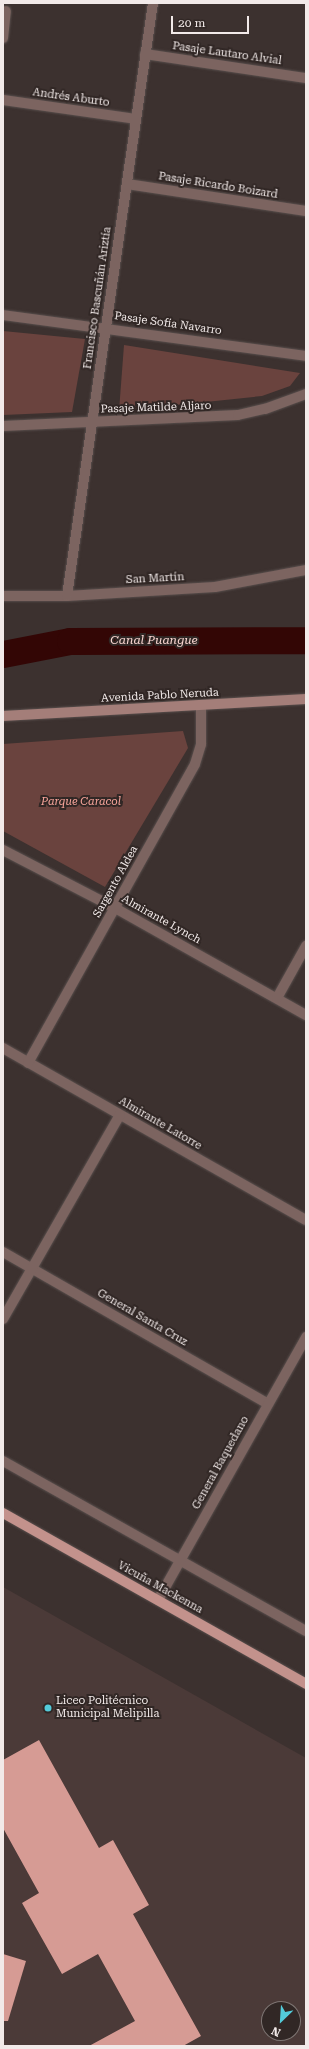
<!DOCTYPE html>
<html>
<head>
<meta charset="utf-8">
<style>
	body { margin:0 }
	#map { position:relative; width:309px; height:2049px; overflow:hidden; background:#3c312f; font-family:"Roboto Serif",serif }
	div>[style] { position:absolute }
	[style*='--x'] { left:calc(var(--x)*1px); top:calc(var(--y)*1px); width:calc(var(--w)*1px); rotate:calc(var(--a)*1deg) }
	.built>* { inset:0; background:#4b3a38 }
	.green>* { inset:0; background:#6a433e }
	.canal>* { height:27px; margin:-13.5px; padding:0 13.5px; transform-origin:13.5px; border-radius:13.5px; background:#330605 }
	.building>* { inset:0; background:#d69b94 }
	.roads { filter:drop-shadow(0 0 1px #594f4d) drop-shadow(0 0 1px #594f4d) }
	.minor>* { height:10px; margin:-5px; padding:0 5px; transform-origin:5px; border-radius:5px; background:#7c6460 }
	.secondary>* { height:10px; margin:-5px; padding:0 5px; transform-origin:5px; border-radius:5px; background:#a47e79 }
	.primary>* { height:10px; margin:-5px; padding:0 5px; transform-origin:5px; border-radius:5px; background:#c3928c }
	.dots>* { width:11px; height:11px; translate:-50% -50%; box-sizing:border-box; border:2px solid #312725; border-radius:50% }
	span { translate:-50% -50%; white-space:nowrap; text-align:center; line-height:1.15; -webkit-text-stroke:4px #312725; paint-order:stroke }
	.street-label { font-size:11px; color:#f2eae9 }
	.park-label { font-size:11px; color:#faa69c; font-style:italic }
	.poi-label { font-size:11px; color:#f2eae9 }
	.left { translate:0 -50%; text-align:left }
	.water-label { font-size:12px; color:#fbd7d2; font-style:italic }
	.frame { position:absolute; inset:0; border:4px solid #f2eae9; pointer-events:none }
	.north { position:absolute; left:261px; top:2001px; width:40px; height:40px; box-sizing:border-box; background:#312725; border:1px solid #7e7573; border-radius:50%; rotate:205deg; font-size:11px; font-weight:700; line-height:16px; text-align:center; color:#f2eae9 }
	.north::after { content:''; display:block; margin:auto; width:14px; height:18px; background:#53cbda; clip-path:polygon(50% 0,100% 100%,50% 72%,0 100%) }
	.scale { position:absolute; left:171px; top:16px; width:78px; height:18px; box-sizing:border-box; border:2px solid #f2eae9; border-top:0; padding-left:5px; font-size:12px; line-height:14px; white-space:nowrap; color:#f2eae9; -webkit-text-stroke:3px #312725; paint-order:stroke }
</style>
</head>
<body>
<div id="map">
	<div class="built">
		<i style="clip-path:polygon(evenodd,3px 1587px,306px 1758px,306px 2046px,3px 2046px,3px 1587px,269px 2009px,293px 2009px,293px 2033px,269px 2033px,269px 2009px)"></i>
	</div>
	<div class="green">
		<i style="clip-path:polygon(3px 331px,85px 339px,72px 412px,3px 415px)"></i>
		<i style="clip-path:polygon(124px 345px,300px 373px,290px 386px,262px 396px,119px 411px)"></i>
		<i style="clip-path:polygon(183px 731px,188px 748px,105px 887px,3px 831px,3px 744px)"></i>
	</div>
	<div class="canal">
		<i style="--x:3;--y:654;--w:68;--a:-11"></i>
		<i style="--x:70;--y:641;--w:236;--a:-0.2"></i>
	</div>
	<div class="building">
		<i style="clip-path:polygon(39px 1740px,99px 1848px,113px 1840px,149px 1905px,133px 1914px,201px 2036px,183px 2046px,89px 2046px,135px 2021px,98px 1954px,62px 1974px,22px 1903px,39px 1893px,3px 1828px,3px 1760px)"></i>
		<i style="clip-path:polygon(3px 1954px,26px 1961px,8px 2021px,3px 2021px)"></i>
	</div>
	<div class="roads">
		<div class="minor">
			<i style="--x:3;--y:38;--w:27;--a:-84"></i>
			<i style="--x:145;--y:54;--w:163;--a:8.5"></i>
			<i style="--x:3;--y:100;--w:134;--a:8.1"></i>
			<i style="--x:127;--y:184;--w:181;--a:8.6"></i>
			<i style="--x:3;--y:315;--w:306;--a:7.7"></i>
			<i style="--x:3;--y:426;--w:235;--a:-2.7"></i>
			<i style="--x:238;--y:415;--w:28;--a:-13"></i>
			<i style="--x:265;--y:409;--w:44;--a:-20.1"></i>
			<i style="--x:3;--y:596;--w:64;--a:0"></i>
			<i style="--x:67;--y:596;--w:148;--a:-3.5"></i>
			<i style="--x:215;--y:587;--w:93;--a:-10.6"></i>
			<i style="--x:67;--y:596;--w:599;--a:-81.75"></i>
			<i style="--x:3;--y:850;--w:126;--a:27.4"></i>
			<i style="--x:115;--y:908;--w:219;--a:29.3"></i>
			<i style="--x:277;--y:998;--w:60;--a:-60.9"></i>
			<i style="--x:3;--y:1048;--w:348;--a:29.6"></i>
			<i style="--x:28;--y:1063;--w:342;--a:-60.8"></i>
			<i style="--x:195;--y:764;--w:21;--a:-73"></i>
			<i style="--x:201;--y:744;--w:38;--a:-90"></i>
			<i style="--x:3;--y:1252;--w:305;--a:29.8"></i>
			<i style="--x:3;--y:1319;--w:235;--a:-60.2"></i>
			<i style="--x:3;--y:1461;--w:347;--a:29.3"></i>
			<i style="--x:158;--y:1600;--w:302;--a:-60.6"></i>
		</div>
		<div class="secondary">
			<i style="--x:3;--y:716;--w:303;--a:-3.2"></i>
		</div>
		<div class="primary">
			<i style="--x:3;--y:1513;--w:348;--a:29.4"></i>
		</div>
	</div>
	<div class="dots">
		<i style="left:48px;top:1708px;background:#53cbda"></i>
	</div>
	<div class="street-label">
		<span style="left:227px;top:54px;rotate:8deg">Pasaje Lautaro Alvial</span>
		<span style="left:71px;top:98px;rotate:8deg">Andrés Aburto</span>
		<span style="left:218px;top:186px;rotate:9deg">Pasaje Ricardo Boizard</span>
		<span style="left:98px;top:298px;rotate:-82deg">Francisco Bascuñán Ariztía</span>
		<span style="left:168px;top:324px;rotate:8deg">Pasaje Sofía Navarro</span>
		<span style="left:156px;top:408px;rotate:-2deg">Pasaje Matilde Aljaro</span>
		<span style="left:155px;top:579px;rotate:-3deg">San Martín</span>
		<span style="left:160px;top:696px;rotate:-3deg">Avenida Pablo Neruda</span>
		<span style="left:116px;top:882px;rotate:-61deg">Sargento Aldea</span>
		<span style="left:161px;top:920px;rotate:29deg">Almirante Lynch</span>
		<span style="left:160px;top:1124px;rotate:30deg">Almirante Latorre</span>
		<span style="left:142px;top:1318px;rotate:30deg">General Santa Cruz</span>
		<span style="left:221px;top:1463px;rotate:-61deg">General Baquedano</span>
		<span style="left:160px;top:1588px;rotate:29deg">Vicuña Mackenna</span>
	</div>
	<div class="park-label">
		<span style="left:81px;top:802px">Parque Caracol</span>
	</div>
	<div class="poi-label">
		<span class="left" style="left:56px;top:1708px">Liceo Politécnico<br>Municipal Melipilla</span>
	</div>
	<div class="water-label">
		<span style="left:154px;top:641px">Canal Puangue</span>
	</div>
	<div class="frame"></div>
	<div class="north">N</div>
	<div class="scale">20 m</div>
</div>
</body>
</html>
